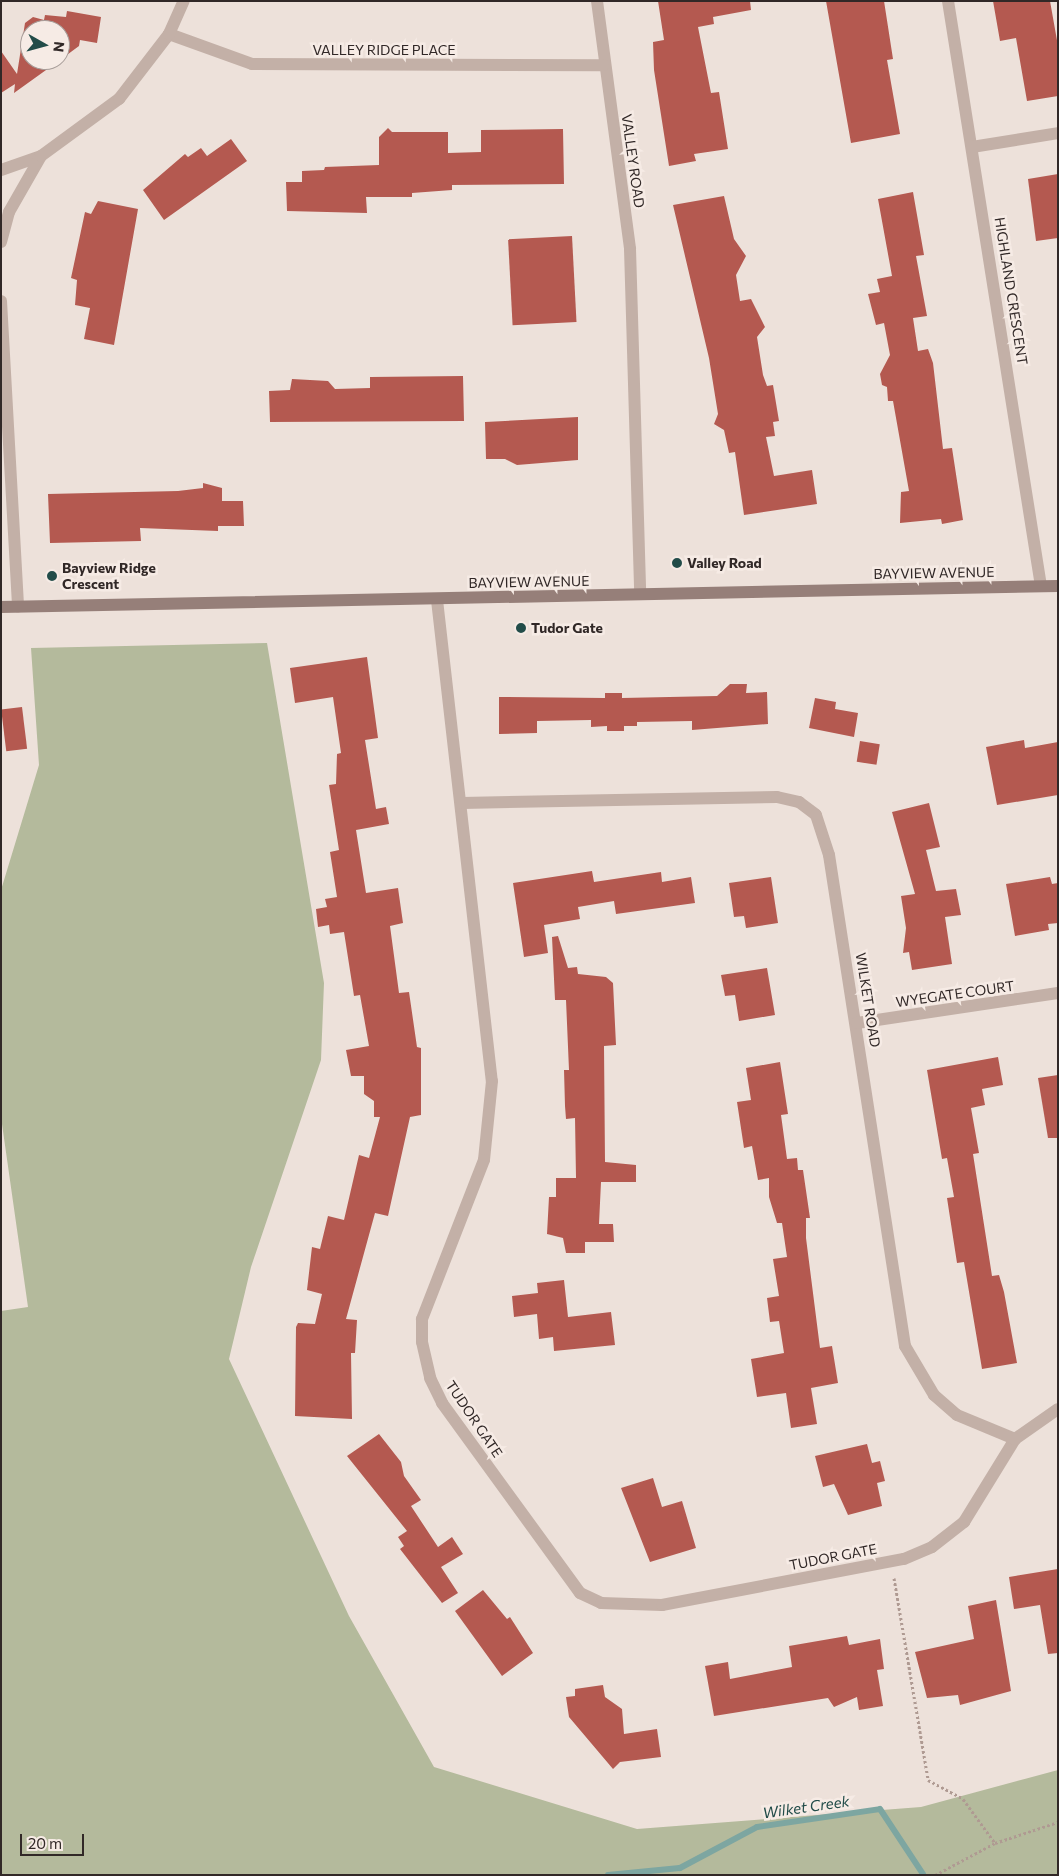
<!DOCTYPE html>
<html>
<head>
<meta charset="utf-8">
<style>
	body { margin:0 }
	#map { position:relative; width:1059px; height:1876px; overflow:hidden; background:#ede1da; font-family:Commissioner,sans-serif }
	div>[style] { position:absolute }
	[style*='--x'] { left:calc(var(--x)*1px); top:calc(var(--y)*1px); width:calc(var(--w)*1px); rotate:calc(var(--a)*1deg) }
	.green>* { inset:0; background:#b4ba9c }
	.stream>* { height:6px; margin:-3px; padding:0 3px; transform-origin:3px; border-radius:3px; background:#7da6a1 }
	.building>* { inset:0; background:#b45950; transform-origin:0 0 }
	.path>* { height:3px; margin-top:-1.5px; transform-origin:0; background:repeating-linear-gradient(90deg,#af9a92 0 2.5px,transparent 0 5px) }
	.street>* { height:12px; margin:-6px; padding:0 6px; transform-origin:6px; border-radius:6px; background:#c3b0a7 }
	.secondary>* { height:12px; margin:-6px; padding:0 6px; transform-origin:6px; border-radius:6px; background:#967f79 }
	.dots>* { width:14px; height:14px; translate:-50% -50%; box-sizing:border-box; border:2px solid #f6ebe5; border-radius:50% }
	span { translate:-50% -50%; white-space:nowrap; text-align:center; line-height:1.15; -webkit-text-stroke:5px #f6ebe5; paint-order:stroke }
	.street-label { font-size:14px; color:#312827 }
	.poi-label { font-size:14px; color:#312827; font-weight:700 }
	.left { translate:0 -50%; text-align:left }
	.water-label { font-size:15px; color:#224c49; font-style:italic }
	.frame { position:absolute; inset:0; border:2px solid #312827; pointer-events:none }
	.north { position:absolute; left:20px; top:20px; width:50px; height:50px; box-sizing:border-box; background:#f6ebe5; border:1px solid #a79d99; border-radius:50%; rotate:97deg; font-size:14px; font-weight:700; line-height:20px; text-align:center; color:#312827 }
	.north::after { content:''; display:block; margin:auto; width:18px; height:22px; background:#224c49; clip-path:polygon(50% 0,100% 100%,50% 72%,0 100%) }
	.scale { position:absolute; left:20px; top:1834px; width:64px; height:22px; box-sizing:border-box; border:2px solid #312827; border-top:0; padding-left:6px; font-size:15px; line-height:18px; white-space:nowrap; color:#312827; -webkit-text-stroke:4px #f6ebe5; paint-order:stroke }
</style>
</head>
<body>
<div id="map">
	<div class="green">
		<i style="clip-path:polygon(267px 643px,324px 983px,321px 1060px,251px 1267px,229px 1359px,349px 1616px,434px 1767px,637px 1829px,921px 1807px,1058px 1770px,1058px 1875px,1px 1875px,1px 1311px,28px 1307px,1px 1117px,1px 890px,39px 765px,31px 648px)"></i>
	</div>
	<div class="stream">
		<i style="--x:608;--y:1875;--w:72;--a:-5.6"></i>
		<i style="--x:680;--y:1868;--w:87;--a:-28"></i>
		<i style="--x:757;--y:1827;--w:124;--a:-8.3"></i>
		<i style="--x:880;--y:1809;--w:78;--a:56.5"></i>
	</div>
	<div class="building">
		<i style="clip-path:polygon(658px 1px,750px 1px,751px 10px,713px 17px,714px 24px,698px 27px,711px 93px,719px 92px,728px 149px,694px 154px,696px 161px,669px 166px,654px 70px,653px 42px,664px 40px)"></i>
		<i style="clip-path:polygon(826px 1px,884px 1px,893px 59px,887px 60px,900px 134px,851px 143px)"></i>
		<i style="clip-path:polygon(993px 1px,1050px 1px,1058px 46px,1058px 96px,1027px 101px,1016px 38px,1000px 41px)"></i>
		<i style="clip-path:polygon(67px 11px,101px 17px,97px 43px,80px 40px,79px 46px,60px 60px,60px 30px,30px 30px,30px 60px,60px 60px,14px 93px,15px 84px,1px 93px,1px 51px,17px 74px,25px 23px,33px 17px,44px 20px,45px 15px,66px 17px)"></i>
		<i style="clip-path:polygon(388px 128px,392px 132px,448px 132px,448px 153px,481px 152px,481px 130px,563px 129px,564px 184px,452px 185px,452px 190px,412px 193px,412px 197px,366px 197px,367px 213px,287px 211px,286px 182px,302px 182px,302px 171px,324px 170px,325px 167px,379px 165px,379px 137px)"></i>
		<i style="clip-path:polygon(231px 139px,247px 161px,164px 220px,143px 190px,185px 154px,188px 157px,201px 148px,207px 156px)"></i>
		<i style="clip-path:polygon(1058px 174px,1058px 238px,1036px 241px,1028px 179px)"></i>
		<i style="clip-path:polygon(913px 192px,924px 255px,916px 256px,927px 316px,913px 318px,918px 351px,928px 349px,933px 363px,943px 449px,952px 448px,963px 520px,942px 524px,941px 519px,900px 523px,901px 492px,909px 491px,893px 401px,888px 401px,887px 387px,882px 385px,880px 374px,890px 355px,884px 323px,876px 325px,868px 294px,880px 292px,877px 279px,892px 276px,878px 199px)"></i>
		<i style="clip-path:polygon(724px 196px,734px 239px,746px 256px,736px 275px,740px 301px,751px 299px,765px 327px,757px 337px,763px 375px,767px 386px,773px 385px,779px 421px,773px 422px,775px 436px,766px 437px,774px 476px,812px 470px,817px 504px,744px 515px,735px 452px,729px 453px,724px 430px,714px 424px,718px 414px,709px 358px,673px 205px)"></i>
		<i style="clip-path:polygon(98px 201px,138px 209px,114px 345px,84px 339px,90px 308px,75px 305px,77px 280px,71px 278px,85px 212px,91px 214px)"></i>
		<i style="left:572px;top:236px;width:86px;height:64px;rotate:87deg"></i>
		<i style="clip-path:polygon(463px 376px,464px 421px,270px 422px,269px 391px,290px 390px,292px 379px,328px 381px,335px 389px,370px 388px,370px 377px)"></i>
		<i style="clip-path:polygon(578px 417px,578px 460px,517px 465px,505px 459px,486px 459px,485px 422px)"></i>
		<i style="clip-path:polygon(203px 483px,222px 488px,222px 501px,243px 501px,244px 526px,218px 526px,218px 531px,140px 528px,141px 541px,50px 543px,48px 494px,178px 491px,203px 488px)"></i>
		<i style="clip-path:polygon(367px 657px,378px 738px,365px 740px,376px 809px,386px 807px,389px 824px,356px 830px,366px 893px,398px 888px,403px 923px,390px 926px,399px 993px,409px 992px,417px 1047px,421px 1048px,421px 1115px,410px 1117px,388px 1216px,375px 1213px,346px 1319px,357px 1320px,355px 1353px,351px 1353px,352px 1419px,295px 1416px,296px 1327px,298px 1323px,315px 1324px,322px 1294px,307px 1290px,312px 1247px,320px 1249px,328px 1216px,344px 1220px,359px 1155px,369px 1158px,380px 1117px,374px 1117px,374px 1101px,364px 1094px,364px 1076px,351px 1076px,346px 1050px,369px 1046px,360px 995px,354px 996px,344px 932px,330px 934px,329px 925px,318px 927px,316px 909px,327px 907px,325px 899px,337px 897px,330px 852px,339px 850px,329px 785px,336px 784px,337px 754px,341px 753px,333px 697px,295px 703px,290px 668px)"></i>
		<i style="clip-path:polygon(730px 684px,747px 684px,746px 693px,767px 692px,768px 724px,692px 730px,692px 721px,637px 722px,637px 726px,624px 726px,624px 731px,607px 731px,607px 726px,591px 727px,591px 720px,537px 721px,537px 733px,499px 734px,499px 697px,605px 698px,605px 693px,622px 693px,622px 698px,717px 696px)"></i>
		<i style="clip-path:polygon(815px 698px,836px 702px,835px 709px,858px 713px,854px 737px,809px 728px)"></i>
		<i style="left:22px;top:707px;width:42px;height:21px;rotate:83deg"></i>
		<i style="clip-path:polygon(1024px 740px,1025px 748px,1058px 742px,1058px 795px,997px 805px,986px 747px)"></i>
		<i style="left:860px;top:741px;width:20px;height:21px;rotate:9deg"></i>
		<i style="clip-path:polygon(929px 803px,940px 847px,926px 850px,936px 891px,956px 889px,961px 915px,945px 917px,952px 964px,912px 970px,909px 952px,903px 953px,906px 928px,901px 896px,915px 894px,892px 812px)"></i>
		<i style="clip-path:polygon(592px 871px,594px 882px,661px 872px,662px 882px,691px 877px,695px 903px,616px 914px,614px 901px,578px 907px,580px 919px,544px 925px,548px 953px,524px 957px,513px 883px)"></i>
		<i style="clip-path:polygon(771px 877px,778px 923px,746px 928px,744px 916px,734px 917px,729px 883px)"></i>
		<i style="clip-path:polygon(1050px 877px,1052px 884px,1058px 883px,1058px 923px,1048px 924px,1049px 930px,1015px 936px,1006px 884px)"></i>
		<i style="clip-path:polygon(558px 936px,568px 968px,577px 967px,578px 974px,606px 977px,613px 983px,616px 1045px,604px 1046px,605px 1162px,636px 1165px,636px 1182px,601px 1182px,599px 1224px,613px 1224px,614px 1242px,585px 1242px,585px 1253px,566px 1253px,563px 1238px,547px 1234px,549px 1197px,556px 1197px,556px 1178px,576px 1178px,575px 1118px,566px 1119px,565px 1106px,564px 1070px,569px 1070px,566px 1000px,555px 1000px,552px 937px)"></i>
		<i style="clip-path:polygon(767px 968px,775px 1015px,739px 1021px,735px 995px,725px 996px,721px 975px)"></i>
		<i style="clip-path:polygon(998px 1057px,1003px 1085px,982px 1089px,985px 1105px,971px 1108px,979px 1153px,973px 1154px,992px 1276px,999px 1275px,1004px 1292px,1017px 1363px,982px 1369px,964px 1262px,957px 1263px,947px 1198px,954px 1197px,947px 1158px,942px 1159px,927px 1070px)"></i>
		<i style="clip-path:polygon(780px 1062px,788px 1114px,781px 1115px,787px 1159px,797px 1158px,798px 1170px,803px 1170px,810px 1218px,806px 1218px,806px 1238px,820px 1348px,832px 1346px,838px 1383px,811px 1388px,817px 1424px,791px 1428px,786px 1393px,757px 1397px,751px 1359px,784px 1353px,779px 1321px,770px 1322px,767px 1298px,779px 1296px,773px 1259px,787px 1257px,782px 1223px,777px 1223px,769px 1197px,769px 1178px,758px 1180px,752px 1146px,744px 1148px,737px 1102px,751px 1100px,746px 1068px)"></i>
		<i style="clip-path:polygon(1058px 1075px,1058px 1138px,1048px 1138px,1038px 1078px)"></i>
		<i style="clip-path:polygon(564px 1280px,568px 1317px,611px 1312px,615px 1345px,554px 1351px,553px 1337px,539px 1339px,537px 1314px,514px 1317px,512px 1296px,538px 1293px,537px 1283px)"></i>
		<i style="clip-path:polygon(379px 1434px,401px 1462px,404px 1476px,421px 1500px,411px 1506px,438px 1547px,452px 1537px,463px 1554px,441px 1567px,458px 1593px,442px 1603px,400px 1549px,404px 1546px,398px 1537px,407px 1531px,347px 1456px)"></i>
		<i style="clip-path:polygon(867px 1444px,872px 1463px,880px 1461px,885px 1481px,877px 1483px,882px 1506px,848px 1515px,834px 1484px,823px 1487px,815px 1456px)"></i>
		<i style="clip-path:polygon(653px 1478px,662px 1507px,682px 1501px,696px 1548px,650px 1562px,621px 1488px)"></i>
		<i style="clip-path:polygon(1058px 1569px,1058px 1653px,1048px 1654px,1040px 1605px,1014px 1609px,1009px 1577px)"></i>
		<i style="clip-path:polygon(483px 1590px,507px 1619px,510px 1617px,533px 1653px,502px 1676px,455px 1611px)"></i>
		<i style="clip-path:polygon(996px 1600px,1011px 1691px,960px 1705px,958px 1695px,927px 1698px,915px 1652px,974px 1639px,968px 1606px)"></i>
		<i style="clip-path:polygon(847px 1636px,849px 1645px,880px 1639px,884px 1669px,877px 1670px,883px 1706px,859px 1710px,857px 1697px,834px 1707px,828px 1698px,714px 1716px,705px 1666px,728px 1662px,730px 1679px,792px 1667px,789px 1646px)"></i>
		<i style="clip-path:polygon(603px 1685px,605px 1697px,622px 1709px,624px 1734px,657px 1729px,661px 1757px,620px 1762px,613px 1769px,569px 1717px,566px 1697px,575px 1696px,575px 1689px)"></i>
	</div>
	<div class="path">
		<i style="--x:894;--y:1578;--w:205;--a:80.4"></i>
		<i style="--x:928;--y:1780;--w:40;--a:28"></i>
		<i style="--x:963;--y:1799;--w:54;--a:54"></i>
		<i style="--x:935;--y:1875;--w:68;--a:-28.1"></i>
		<i style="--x:995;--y:1843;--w:66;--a:-18.4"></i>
	</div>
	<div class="street">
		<i style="--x:597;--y:1;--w:250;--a:82.4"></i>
		<i style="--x:630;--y:249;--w:345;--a:88.3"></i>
		<i style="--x:948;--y:1;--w:592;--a:80.97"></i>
		<i style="--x:169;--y:34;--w:88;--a:19.9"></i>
		<i style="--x:252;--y:64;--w:351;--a:0.2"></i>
		<i style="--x:972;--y:147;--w:87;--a:-9.2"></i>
		<i style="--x:1;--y:170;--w:42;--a:-19.3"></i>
		<i style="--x:1;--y:242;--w:31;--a:-75"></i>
		<i style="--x:9;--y:212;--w:64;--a:-60.3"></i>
		<i style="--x:41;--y:156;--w:97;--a:-36.2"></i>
		<i style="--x:119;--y:99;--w:82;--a:-52.4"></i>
		<i style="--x:169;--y:34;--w:36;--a:-66"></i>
		<i style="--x:1;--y:301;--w:306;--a:86.8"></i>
		<i style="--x:437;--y:600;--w:484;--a:83.5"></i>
		<i style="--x:492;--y:1081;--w:79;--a:95.8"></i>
		<i style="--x:484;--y:1160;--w:171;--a:111.3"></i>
		<i style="--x:422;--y:1319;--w:23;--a:90"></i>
		<i style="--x:422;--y:1342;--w:37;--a:77"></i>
		<i style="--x:430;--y:1378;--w:28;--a:64"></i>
		<i style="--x:442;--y:1403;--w:235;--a:54"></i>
		<i style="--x:580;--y:1593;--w:23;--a:25"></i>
		<i style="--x:601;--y:1603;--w:61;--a:1.9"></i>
		<i style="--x:662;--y:1605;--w:246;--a:-10.8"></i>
		<i style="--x:904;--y:1559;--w:30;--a:-23"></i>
		<i style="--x:932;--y:1547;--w:41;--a:-38"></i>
		<i style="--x:964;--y:1522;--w:97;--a:-58.4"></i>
		<i style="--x:1015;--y:1439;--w:52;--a:-34.9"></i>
		<i style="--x:462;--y:803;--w:315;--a:-1.1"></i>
		<i style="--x:777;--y:797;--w:23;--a:13"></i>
		<i style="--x:799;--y:802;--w:21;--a:37"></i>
		<i style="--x:816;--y:815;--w:42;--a:72"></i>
		<i style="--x:829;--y:855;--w:497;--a:81.2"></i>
		<i style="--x:905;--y:1346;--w:57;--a:59.4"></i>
		<i style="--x:934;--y:1395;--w:30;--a:41"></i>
		<i style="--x:957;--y:1415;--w:63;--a:22.5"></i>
		<i style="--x:857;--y:1023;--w:203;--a:-8.5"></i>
	</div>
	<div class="secondary">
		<i style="--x:1;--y:607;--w:1057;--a:-1.14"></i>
	</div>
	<div class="dots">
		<i style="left:677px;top:563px;background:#224c49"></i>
		<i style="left:52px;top:576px;background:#224c49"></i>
		<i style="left:521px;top:628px;background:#224c49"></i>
	</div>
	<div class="street-label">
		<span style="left:384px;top:50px">VALLEY RIDGE PLACE</span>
		<span style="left:633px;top:161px;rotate:82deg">VALLEY ROAD</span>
		<span style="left:1011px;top:291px;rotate:81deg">HIGHLAND CRESCENT</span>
		<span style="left:934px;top:573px;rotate:-1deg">BAYVIEW AVENUE</span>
		<span style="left:529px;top:582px;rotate:-1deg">BAYVIEW AVENUE</span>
		<span style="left:955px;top:994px;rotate:-8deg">WYEGATE COURT</span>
		<span style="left:868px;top:1000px;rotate:81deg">WILKET ROAD</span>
		<span style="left:474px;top:1419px;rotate:56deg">TUDOR GATE</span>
		<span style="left:833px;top:1557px;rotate:-11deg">TUDOR GATE</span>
	</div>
	<div class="poi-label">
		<span class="left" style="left:687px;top:563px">Valley Road</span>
		<span class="left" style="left:62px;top:576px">Bayview Ridge<br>Crescent</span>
		<span class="left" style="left:531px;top:628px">Tudor Gate</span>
	</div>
	<div class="water-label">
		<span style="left:806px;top:1807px;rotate:-8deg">Wilket Creek</span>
	</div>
	<div class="frame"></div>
	<div class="north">N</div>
	<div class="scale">20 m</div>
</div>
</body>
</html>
